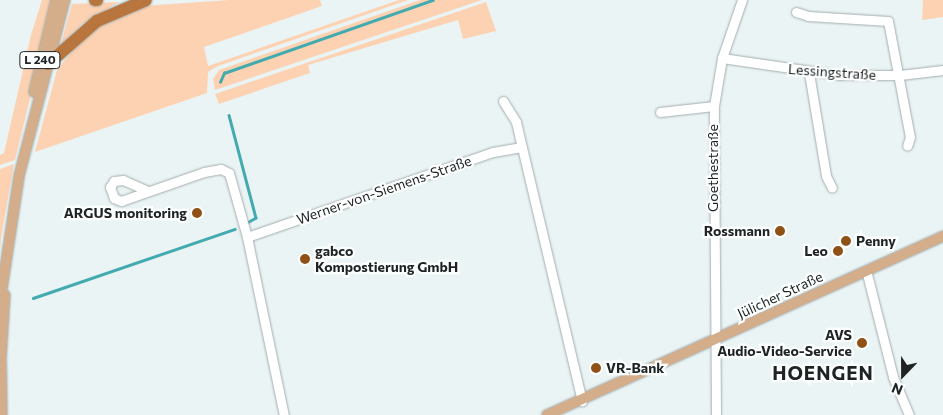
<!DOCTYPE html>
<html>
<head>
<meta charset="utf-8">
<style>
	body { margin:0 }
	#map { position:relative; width:943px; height:415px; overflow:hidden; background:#eaf4f4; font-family:Commissioner,sans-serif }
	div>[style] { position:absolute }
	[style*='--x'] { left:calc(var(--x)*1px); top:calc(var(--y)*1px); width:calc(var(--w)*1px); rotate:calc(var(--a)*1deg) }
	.green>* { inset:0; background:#fdd2b2 }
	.stream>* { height:2.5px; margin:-1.25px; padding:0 1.25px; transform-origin:1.25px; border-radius:1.25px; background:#43abb0 }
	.roads { filter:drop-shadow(0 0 1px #a4adad) drop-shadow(0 0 1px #a4adad) }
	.minor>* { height:9px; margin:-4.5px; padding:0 4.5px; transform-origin:4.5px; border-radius:4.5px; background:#fff }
	.major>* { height:10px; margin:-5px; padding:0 5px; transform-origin:5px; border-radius:5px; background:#d4ad8b }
	.highway>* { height:12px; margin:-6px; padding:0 6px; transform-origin:6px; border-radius:6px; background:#b8763e }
	.dots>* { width:14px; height:14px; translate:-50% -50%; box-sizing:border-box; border:2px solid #fdffff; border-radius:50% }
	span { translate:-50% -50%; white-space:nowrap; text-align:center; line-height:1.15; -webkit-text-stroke:4.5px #fdffff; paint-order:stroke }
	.shield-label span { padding:1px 4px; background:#fdffff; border:1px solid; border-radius:4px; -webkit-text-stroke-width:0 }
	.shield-label { font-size:12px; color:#1f2323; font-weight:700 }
	.street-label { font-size:14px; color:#1f2323 }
	.poi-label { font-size:14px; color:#1f2323; font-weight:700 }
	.right { translate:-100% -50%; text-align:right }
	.left { translate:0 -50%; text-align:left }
	.district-label { font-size:19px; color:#1f2323; font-weight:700; letter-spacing:1px }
	.north { position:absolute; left:878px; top:350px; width:50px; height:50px; -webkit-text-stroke:4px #fdffff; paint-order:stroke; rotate:202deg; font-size:14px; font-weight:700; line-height:20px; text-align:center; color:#1f2323 }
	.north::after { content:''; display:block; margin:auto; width:18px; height:22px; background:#1f2323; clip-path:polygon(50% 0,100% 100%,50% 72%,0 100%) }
</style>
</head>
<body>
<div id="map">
	<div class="green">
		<i style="clip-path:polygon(42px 0,54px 0,15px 160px,0 165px,0 155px,4px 153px,31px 35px)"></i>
		<i style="clip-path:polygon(230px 0,320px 0,322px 6px,204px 47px,208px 66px,399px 0,408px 0,218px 66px,208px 72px,207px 93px,35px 152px,57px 70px,90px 30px,142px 6px)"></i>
		<i style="clip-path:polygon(420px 0,482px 0,215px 90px,213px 79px,219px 70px)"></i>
		<i style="clip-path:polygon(923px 0,943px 0,943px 17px,922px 20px)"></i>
		<i style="clip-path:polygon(119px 2px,82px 24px,61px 44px,72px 4px)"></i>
		<i style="clip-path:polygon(486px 2px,496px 31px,463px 39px,458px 20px,308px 65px,310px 73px,219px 104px,215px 94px)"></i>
		<i style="clip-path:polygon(14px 164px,1px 238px,0 251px,0 169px)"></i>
	</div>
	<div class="stream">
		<i style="--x:220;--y:82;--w:10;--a:-66"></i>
		<i style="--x:224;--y:73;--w:221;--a:-19.3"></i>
		<i style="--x:229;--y:115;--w:106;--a:75.3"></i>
		<i style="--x:256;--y:218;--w:8;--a:150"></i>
		<i style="--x:33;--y:298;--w:213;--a:-18.9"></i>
	</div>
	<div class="roads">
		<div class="minor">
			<i style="--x:796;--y:12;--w:13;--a:18"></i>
			<i style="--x:808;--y:16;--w:80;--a:3.6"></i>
			<i style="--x:888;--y:21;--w:118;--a:79.3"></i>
			<i style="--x:910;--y:137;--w:9;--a:108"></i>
			<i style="--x:722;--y:58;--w:118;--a:8.3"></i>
			<i style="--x:839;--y:75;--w:61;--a:0"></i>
			<i style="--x:900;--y:75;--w:43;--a:-6.6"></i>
			<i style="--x:809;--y:73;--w:104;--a:80.6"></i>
			<i style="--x:826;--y:176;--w:13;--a:63"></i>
			<i style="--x:503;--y:101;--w:25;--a:58"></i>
			<i style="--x:516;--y:122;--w:287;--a:76.7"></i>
			<i style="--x:660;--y:112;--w:54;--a:-6.3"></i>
			<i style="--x:148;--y:191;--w:27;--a:-156"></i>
			<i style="--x:123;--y:180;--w:9;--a:174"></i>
			<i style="--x:114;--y:181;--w:7;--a:124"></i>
			<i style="--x:110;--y:187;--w:12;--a:70"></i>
			<i style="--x:114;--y:198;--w:8;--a:23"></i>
			<i style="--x:121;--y:201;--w:88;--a:-19.3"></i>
			<i style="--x:204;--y:172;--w:17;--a:-10"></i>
			<i style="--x:221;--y:169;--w:9;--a:27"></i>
			<i style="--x:229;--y:173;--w:66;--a:74.3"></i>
			<i style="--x:247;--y:237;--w:182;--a:78.3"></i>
			<i style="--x:247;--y:237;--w:260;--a:-19.1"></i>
			<i style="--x:493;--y:152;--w:29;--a:-10"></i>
			<i style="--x:866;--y:270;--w:110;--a:75.8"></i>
			<i style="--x:893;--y:377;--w:41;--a:67.2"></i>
			<i style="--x:716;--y:415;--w:309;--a:-90.4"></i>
			<i style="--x:714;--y:106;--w:49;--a:-80.5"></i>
			<i style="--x:722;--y:58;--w:61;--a:-71"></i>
		</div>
		<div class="major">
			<i style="--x:34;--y:92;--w:95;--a:-76.6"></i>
			<i style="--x:0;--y:302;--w:127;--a:-81.4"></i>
			<i style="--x:19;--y:176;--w:182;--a:-75.4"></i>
			<i style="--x:2;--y:415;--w:57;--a:-91"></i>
			<i style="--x:1;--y:358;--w:63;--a:-86.4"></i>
			<i style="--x:547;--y:415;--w:435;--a:-24.3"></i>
		</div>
		<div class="highway">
			<i style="--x:95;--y:0;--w:2;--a:0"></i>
			<i style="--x:48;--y:64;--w:65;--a:-41.3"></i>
			<i style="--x:97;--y:21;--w:53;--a:-23.2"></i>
		</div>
	</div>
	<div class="dots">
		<i style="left:197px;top:213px;background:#905116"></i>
		<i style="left:780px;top:231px;background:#905116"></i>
		<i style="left:846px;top:241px;background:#905116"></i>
		<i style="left:838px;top:251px;background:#905116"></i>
		<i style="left:305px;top:259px;background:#905116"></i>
		<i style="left:862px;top:343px;background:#905116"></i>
		<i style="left:596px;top:368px;background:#905116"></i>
	</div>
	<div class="shield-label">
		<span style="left:40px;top:60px">L 240</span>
	</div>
	<div class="street-label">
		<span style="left:832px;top:72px;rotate:4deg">Lessingstraße</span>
		<span style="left:713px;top:168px;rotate:-90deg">Goethestraße</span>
		<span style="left:384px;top:190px;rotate:-19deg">Werner-von-Siemens-Straße</span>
		<span style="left:780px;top:295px;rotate:-25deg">Jülicher Straße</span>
	</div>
	<div class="poi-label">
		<span class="right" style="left:187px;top:213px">ARGUS monitoring</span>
		<span class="right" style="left:770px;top:231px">Rossmann</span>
		<span class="left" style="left:856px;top:241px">Penny</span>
		<span class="left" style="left:315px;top:259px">gabco<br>Kompostierung GmbH</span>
		<span class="right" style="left:828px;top:251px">Leo</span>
		<span class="right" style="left:852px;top:343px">AVS<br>Audio-Video-Service</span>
		<span class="left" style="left:606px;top:368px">VR-Bank</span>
	</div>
	<div class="district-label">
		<span style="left:823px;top:373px">HOENGEN</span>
	</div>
	<div class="north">N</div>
</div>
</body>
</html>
